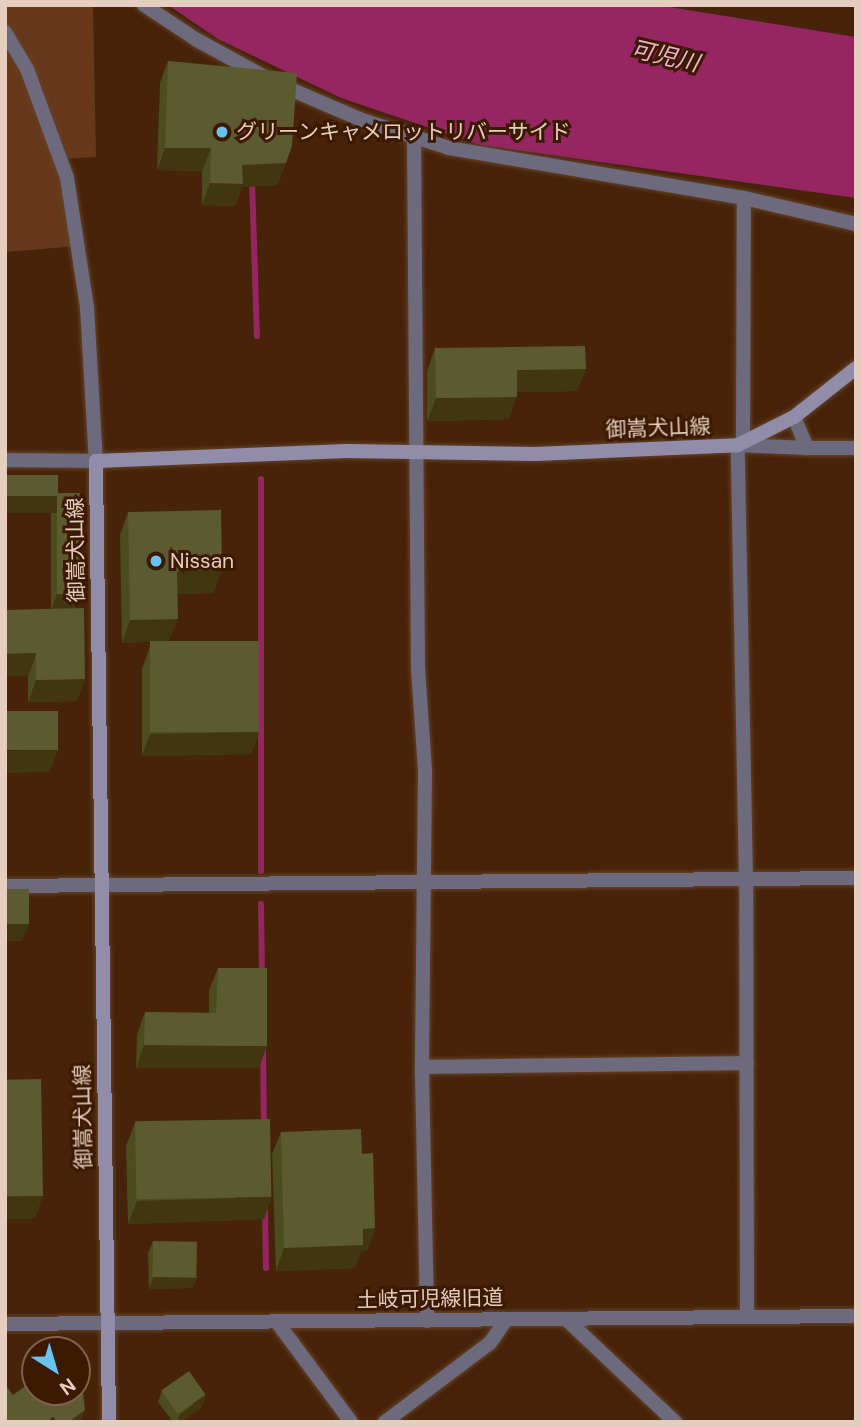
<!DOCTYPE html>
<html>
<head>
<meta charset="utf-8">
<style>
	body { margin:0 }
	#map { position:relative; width:861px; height:1427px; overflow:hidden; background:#472309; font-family:"DM Sans","Noto Sans JP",sans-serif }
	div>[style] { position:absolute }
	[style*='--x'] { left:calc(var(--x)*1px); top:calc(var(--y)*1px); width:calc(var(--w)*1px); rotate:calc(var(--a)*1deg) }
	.green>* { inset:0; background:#67391a }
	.water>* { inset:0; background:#952661 }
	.stream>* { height:6px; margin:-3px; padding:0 3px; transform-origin:3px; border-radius:3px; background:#952661 }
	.roads { filter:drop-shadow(0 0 2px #63422a) drop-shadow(0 0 2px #63422a) }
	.minor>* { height:14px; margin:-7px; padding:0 7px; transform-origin:7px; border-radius:7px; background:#6d6a7d }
	.tertiary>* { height:14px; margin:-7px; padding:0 7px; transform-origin:7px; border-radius:7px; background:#6d6a7d }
	.secondary>* { height:14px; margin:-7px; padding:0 7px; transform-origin:7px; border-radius:7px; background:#918caa }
	.wall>* { inset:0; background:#4b4c20 }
	.shaded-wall>* { inset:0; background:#423610; transform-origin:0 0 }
	.building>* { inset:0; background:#5b5a31; transform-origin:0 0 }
	.dots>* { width:19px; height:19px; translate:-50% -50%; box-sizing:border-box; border:4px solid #3c1901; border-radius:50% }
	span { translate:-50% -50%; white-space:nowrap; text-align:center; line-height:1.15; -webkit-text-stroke:6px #3c1901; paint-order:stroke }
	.poi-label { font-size:21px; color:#e5cdbf }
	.left { translate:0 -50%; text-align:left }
	.street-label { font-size:21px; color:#e5cdbf }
	.water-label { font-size:23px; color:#eeb3cb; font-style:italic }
	.frame { position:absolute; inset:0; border:7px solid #e5cdbf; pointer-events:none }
	.north { position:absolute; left:21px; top:1336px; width:70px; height:70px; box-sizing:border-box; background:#3c1901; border:2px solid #80614d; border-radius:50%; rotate:143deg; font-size:19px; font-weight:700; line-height:28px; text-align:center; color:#e5cdbf }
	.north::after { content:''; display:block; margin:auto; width:24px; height:32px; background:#69c3f1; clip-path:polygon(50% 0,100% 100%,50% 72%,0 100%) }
</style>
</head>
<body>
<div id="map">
	<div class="green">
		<i style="clip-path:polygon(5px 5px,93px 5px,96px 157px,61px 159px,78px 246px,5px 252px)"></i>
	</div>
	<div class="water">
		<i style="clip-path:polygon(168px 5px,657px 5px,856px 37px,856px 198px,480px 145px,341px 98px,218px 39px)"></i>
	</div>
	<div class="stream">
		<i style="--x:252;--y:180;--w:156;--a:88.2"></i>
		<i style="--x:261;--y:871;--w:392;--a:-90"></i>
		<i style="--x:261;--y:904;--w:71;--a:89.2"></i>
		<i style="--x:263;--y:1049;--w:77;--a:89.3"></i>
		<i style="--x:265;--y:1210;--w:58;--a:89"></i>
	</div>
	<div class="roads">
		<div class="minor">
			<i style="--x:144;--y:5;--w:64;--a:33.4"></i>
			<i style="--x:197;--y:40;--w:90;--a:28.6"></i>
			<i style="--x:276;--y:83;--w:94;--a:23.3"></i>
			<i style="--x:362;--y:120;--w:91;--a:17.8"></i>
			<i style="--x:449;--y:148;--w:299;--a:9.6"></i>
			<i style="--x:744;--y:198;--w:115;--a:13.1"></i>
			<i style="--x:414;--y:137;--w:531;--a:89.57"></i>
			<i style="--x:418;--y:668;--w:104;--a:86.1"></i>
			<i style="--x:425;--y:772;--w:301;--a:90.6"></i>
			<i style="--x:422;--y:1073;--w:248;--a:88.8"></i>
			<i style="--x:794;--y:417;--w:34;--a:67"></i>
			<i style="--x:807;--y:448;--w:49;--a:0"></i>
			<i style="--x:743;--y:443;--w:245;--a:-89.8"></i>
			<i style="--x:5;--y:886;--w:851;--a:-0.54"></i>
			<i style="--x:422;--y:1067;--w:325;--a:-0.7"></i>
			<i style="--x:747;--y:1317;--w:436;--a:-90.1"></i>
			<i style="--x:746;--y:881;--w:436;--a:-91.1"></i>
			<i style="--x:738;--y:445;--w:69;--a:2.5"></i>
			<i style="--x:566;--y:1319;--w:150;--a:43.4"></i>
			<i style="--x:277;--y:1322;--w:124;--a:53.5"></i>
			<i style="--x:385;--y:1422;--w:131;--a:-37"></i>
			<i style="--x:490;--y:1343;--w:28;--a:-55"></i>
		</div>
		<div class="tertiary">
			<i style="--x:5;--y:32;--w:43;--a:59.3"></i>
			<i style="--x:27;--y:69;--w:116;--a:69.8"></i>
			<i style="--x:67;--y:178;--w:131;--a:81.2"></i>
			<i style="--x:87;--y:307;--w:154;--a:86.7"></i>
			<i style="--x:96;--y:461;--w:91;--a:-179.4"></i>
			<i style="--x:5;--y:1324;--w:851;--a:-0.54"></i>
		</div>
		<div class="secondary">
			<i style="--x:109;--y:1422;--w:961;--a:-90.78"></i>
			<i style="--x:96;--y:461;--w:251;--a:-2.3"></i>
			<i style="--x:347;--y:451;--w:188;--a:0.9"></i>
			<i style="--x:535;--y:454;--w:203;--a:-2.5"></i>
			<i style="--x:738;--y:445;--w:63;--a:-26.6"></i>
			<i style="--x:794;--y:417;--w:79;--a:-38.3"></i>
		</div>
	</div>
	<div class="wall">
		<i style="clip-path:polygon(168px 61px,278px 185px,242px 187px,235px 206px,202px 205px,202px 171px,157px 170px,160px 83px)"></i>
		<i style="clip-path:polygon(435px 348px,586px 369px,577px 391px,517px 392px,509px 419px,427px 421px,427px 371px)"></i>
		<i style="clip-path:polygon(5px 475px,58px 493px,75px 609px,77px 701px,28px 702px,28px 676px,51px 609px,51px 513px,5px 513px)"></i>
		<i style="clip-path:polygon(128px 512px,214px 593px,177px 594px,169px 641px,122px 643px,120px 535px)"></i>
		<i style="clip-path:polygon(150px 646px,259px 732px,251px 754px,142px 756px,142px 669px)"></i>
		<i style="clip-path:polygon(218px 968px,259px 1068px,136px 1068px,137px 1035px,145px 1012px,209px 1013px,209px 990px)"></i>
		<i style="clip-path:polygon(135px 1123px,264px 1219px,128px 1224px,126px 1146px)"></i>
		<i style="clip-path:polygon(281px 1132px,362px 1154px,375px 1228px,367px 1251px,361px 1251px,355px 1268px,276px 1271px,272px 1154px)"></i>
		<i style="clip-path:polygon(153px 1241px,193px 1288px,149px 1289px,148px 1253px)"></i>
		<i style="clip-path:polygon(162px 1391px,202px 1407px,181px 1422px,173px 1422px,158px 1402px)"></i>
	</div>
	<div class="shaded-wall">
		<i style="clip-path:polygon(292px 146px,278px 185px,242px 187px,235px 206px,202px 205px,210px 183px,242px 165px)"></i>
		<i style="clip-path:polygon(165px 148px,211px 148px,202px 171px,157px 170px)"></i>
		<i style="clip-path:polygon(586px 369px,577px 391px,508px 392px,517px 370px)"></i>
		<i style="clip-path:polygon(517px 397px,509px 419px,427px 421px,436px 398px)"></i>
		<i style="left:5px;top:496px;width:52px;height:17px"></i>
		<i style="clip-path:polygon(222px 570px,214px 593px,168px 594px,177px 571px)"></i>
		<i style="clip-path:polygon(57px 594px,81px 594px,74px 611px,51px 611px)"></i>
		<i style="clip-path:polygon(178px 619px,169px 641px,122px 643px,130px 620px)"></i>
		<i style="clip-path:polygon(36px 653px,28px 676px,5px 676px,5px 654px)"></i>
		<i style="clip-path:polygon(85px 679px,77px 701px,28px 702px,36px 680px)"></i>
		<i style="clip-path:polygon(259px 732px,251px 754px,142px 756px,150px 734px)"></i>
		<i style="clip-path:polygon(58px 750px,50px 772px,5px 773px,5px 751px)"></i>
		<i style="clip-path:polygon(5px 924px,29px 924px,22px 941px,5px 941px)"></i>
		<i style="clip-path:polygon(144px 1045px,267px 1046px,259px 1068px,136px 1068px)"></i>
		<i style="clip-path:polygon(43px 1196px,35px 1219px,5px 1219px,5px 1197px)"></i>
		<i style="clip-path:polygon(272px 1197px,264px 1219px,128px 1224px,137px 1201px)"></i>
		<i style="clip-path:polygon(375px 1228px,367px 1251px,361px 1251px,355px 1268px,276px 1271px,284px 1248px,363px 1229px)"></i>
		<i style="clip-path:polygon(198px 1276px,193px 1288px,149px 1289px,153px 1277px)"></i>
		<i style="clip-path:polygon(206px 1395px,202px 1407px,181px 1422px,177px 1422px,180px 1414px)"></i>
		<i style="clip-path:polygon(85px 1410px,81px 1422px,69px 1422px)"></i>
	</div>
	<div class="building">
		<i style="clip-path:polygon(168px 61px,297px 73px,292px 146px,286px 163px,242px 165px,243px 184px,210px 183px,211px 148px,165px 148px)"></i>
		<i style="clip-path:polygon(585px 346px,586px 369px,517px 370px,517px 397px,436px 398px,435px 348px)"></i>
		<i style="clip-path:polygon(5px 475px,58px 475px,58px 493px,81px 493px,81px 594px,57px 594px,57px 496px,5px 496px)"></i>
		<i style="clip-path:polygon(221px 510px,222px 570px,177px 571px,178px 619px,130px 620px,128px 512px)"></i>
		<i style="clip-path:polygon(84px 608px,85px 679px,36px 680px,36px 653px,5px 654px,5px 610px)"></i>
		<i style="left:259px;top:641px;width:91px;height:109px;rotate:90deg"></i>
		<i style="left:58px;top:711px;width:39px;height:53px;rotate:90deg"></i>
		<i style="left:5px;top:889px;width:24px;height:35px"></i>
		<i style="clip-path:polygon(218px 968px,267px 968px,267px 1046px,144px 1045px,145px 1012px,216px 1013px)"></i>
		<i style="left:41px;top:1079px;width:117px;height:36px;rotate:89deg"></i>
		<i style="left:270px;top:1119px;width:78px;height:135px;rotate:89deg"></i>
		<i style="clip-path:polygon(361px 1129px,362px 1154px,373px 1153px,375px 1228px,363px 1229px,363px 1245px,284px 1248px,281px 1132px)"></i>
		<i style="left:153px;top:1241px;width:44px;height:36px;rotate:1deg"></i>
		<i style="clip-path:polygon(77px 1359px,80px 1363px,85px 1410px,69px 1422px,57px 1422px,53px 1417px,47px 1422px,5px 1422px,5px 1384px,13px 1395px,35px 1379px,35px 1392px,77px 1392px)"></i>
		<i style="left:189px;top:1371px;width:29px;height:34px;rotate:55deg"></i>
	</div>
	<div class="dots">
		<i style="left:222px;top:132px;background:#69c3f1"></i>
		<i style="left:156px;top:561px;background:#69c3f1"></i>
	</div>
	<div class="poi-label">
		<span class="left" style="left:236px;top:132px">グリーンキャメロットリバーサイド</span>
		<span class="left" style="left:170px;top:561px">Nissan</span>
	</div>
	<div class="street-label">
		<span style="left:658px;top:428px;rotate:-2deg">御嵩犬山線</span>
		<span style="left:76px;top:550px;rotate:-91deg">御嵩犬山線</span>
		<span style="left:83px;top:1117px;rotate:-91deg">御嵩犬山線</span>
		<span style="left:430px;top:1299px;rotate:-1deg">土岐可児線旧道</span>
	</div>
	<div class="water-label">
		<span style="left:665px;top:56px;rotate:13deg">可児川</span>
	</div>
	<div class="frame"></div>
	<div class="north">N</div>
</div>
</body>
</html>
